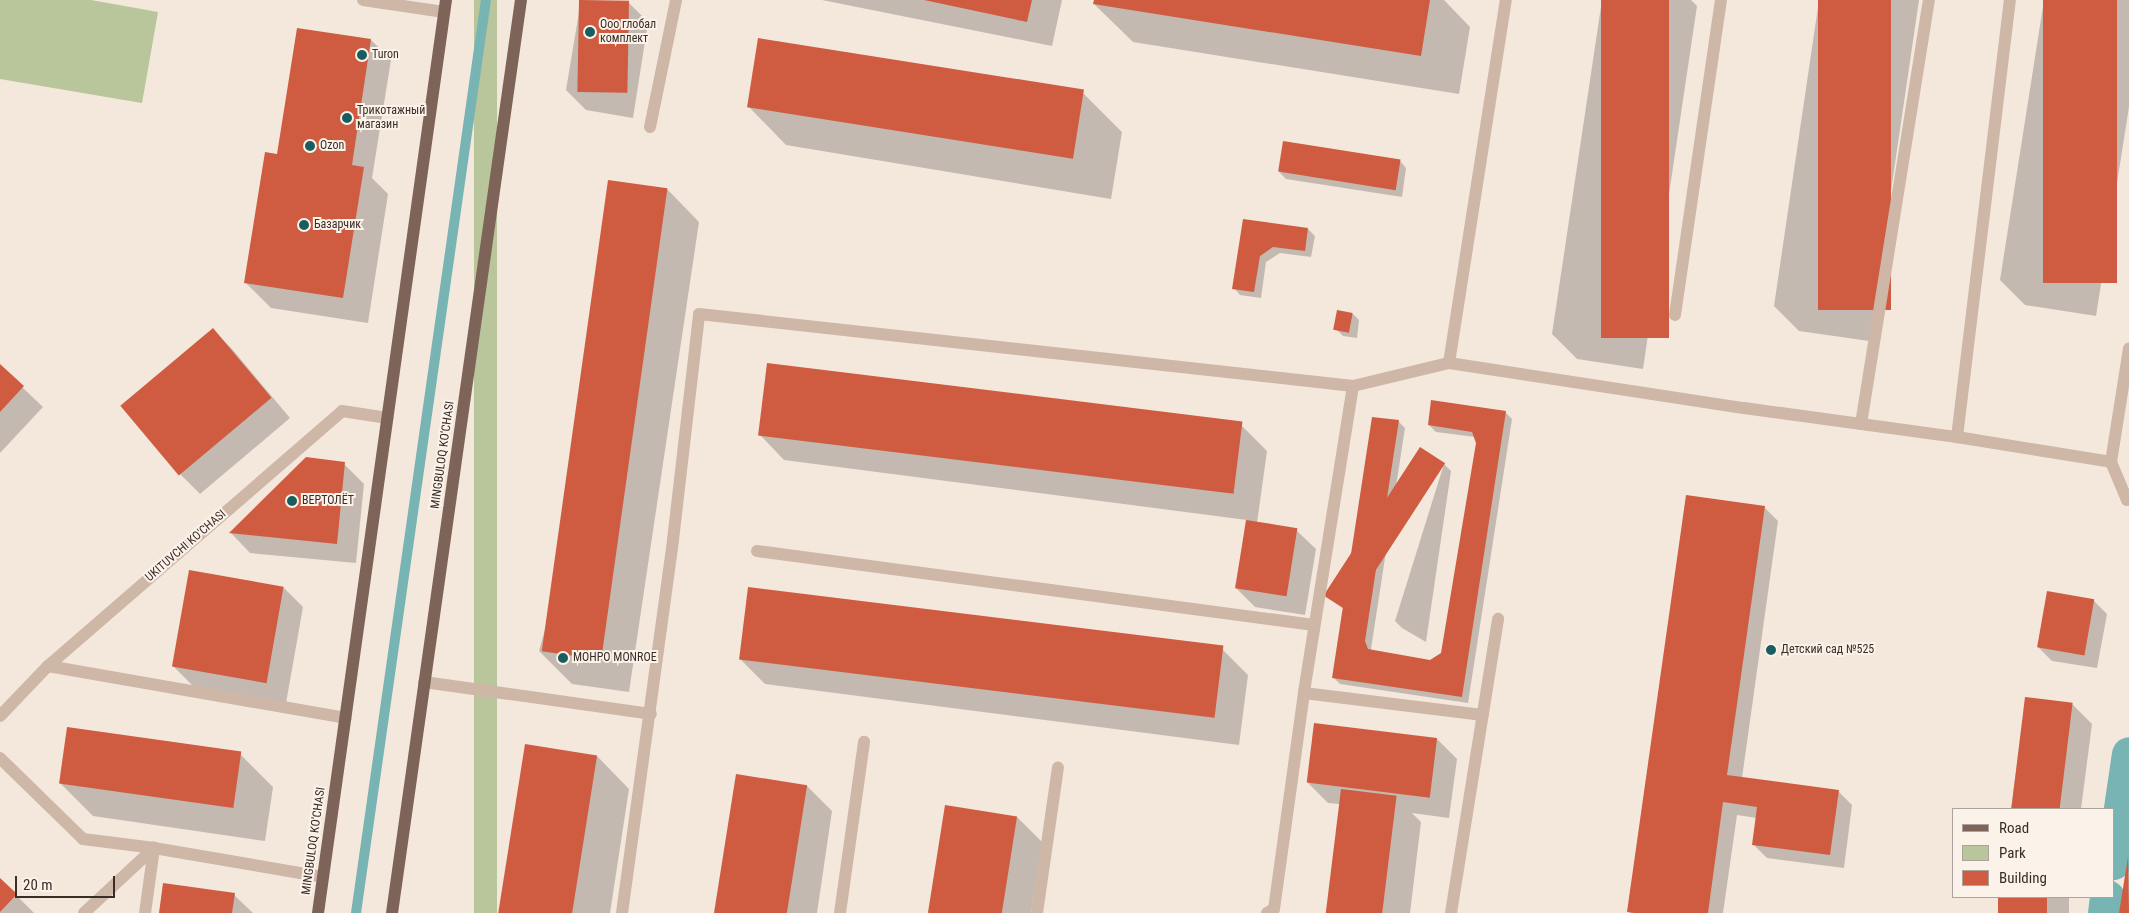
<!DOCTYPE html>
<html>
<head>
<meta charset="utf-8">
<style>
	body { margin:0 }
	#map { position:relative; width:2129px; height:913px; overflow:hidden; background:#f4e8dd; font-family:"Roboto Condensed",sans-serif }
	div>[style] { position:absolute }
	[style*='--x'] { left:calc(var(--x)*1px); top:calc(var(--y)*1px); width:calc(var(--w)*1px); rotate:calc(var(--a)*1deg) }
	.green>* { inset:0; background:#b9c59b; transform-origin:0 0 }
	.shadow>* { inset:0; background:#0003; transform-origin:0 0 }
	.stream>* { height:10px; margin:-5px; padding:0 5px; transform-origin:5px; border-radius:5px; background:#79b4b4 }
	.canal>* { height:35px; margin:-17.5px; padding:0 17.5px; transform-origin:17.5px; border-radius:17.5px; background:#79b4b4 }
	.building>* { inset:0; background:#cf5c40; transform-origin:0 0 }
	.minor>* { height:12px; margin:-6px; padding:0 6px; transform-origin:6px; border-radius:6px; background:#ceb7a7 }
	.major>* { height:12px; margin:-6px; padding:0 6px; transform-origin:6px; border-radius:6px; background:#7d6358 }
	.dots>* { width:14px; height:14px; translate:-50% -50%; box-sizing:border-box; border:2px solid #fbf2ea; border-radius:50% }
	span { translate:-50% -50%; white-space:nowrap; text-align:center; line-height:1.15; -webkit-text-stroke:4px #fbf2ea; paint-order:stroke }
	.poi-label { font-size:12px; color:#3a2d28 }
	.left { translate:0 -50%; text-align:left }
	.street-label { font-size:12px; color:#3a2d28 }
	.legend { position:absolute; left:1952px; top:808px; width:162px; height:90px; box-sizing:border-box; background:#fbf2ea; border:1px solid #aea39c; margin:0; padding:6px 9px; list-style:none; font-size:15px; color:#3a2d28 }
	.legend li { display:flex; align-items:center; gap:10px; height:25px }
	.legend b { width:25px; border:1px solid #aea39c }
	.scale { position:absolute; left:15px; top:876px; width:100px; height:22px; box-sizing:border-box; border:2px solid #3a2d28; border-top:0; padding-left:6px; font-size:15px; line-height:18px; white-space:nowrap; color:#3a2d28; -webkit-text-stroke:4px #fbf2ea; paint-order:stroke }
</style>
</head>
<body>
<div id="map">
	<div class="green">
		<i style="clip-path:polygon(0 0,91px 0,158px 12px,142px 103px,0 79px)"></i>
		<i style="left:474px;top:0;width:23px;height:922px"></i>
	</div>
	<div class="shadow">
		<i style="clip-path:polygon(581px 0,628px 2px,648px 22px,633px 118px,586px 110px,566px 90px)"></i>
		<i style="clip-path:polygon(822px 0,1062px 0,1052px 46px)"></i>
		<i style="clip-path:polygon(1095px 0,1444px 0,1470px 27px,1459px 94px,1133px 42px,1094px 4px)"></i>
		<i style="clip-path:polygon(1602px 0,1691px 0,1697px 6px,1643px 369px,1577px 359px,1552px 334px)"></i>
		<i style="clip-path:polygon(1819px 0,1919px 0,1869px 341px,1799px 331px,1774px 306px)"></i>
		<i style="clip-path:polygon(2044px 0,2129px 0,2129px 107px,2096px 316px,2025px 305px,2000px 280px)"></i>
		<i style="clip-path:polygon(371px 40px,391px 60px,372px 178px,388px 194px,368px 323px,271px 308px,245px 282px,281px 156px)"></i>
		<i style="clip-path:polygon(1083px 93px,1122px 132px,1111px 199px,786px 145px,748px 106px)"></i>
		<i style="clip-path:polygon(1400px 161px,1406px 168px,1402px 197px,1286px 179px,1279px 172px)"></i>
		<i style="clip-path:polygon(667px 189px,699px 222px,629px 692px,572px 684px,539px 651px)"></i>
		<i style="clip-path:polygon(1244px 220px,1308px 229px,1315px 236px,1311px 257px,1280px 253px,1266px 262px,1261px 298px,1240px 295px,1234px 288px)"></i>
		<i style="clip-path:polygon(1353px 314px,1359px 320px,1357px 338px,1343px 336px,1336px 329px)"></i>
		<i style="clip-path:polygon(213px 330px,232px 349px,290px 418px,200px 494px,180px 474px)"></i>
		<i style="clip-path:polygon(0 366px,43px 407px,0 453px)"></i>
		<i style="clip-path:polygon(1505px 412px,1512px 419px,1468px 703px,1340px 684px,1333px 677px,1398px 421px,1405px 428px,1371px 649px,1372px 651px,1431px 661px,1442px 654px,1477px 443px,1475px 437px,1436px 432px,1429px 425px)"></i>
		<i style="clip-path:polygon(1242px 426px,1267px 451px,1257px 523px,1296px 530px,1316px 549px,1305px 615px,1255px 607px,1235px 587px,1247px 520px,784px 460px,759px 434px)"></i>
		<i style="clip-path:polygon(307px 459px,344px 464px,364px 484px,356px 563px,250px 553px,231px 533px)"></i>
		<i style="clip-path:polygon(1444px 464px,1451px 471px,1426px 642px,1402px 628px,1395px 621px)"></i>
		<i style="clip-path:polygon(1764px 507px,1778px 521px,1742px 778px,1839px 792px,1852px 805px,1844px 868px,1767px 858px,1753px 844px,1757px 818px,1737px 815px,1723px 913px,1630px 913px,1629px 912px)"></i>
		<i style="clip-path:polygon(283px 587px,303px 607px,286px 703px,193px 686px,173px 666px)"></i>
		<i style="clip-path:polygon(749px 588px,1223px 650px,1248px 675px,1239px 745px,765px 684px,740px 659px)"></i>
		<i style="clip-path:polygon(2093px 600px,2107px 614px,2097px 668px,2052px 661px,2038px 647px)"></i>
		<i style="clip-path:polygon(2026px 698px,2072px 704px,2092px 724px,2081px 809px,2011px 809px)"></i>
		<i style="clip-path:polygon(1437px 739px,1457px 759px,1449px 818px,1412px 813px,1421px 822px,1410px 913px,1327px 913px,1340px 804px,1328px 803px,1308px 783px)"></i>
		<i style="clip-path:polygon(240px 754px,273px 787px,265px 841px,93px 816px,60px 783px)"></i>
		<i style="clip-path:polygon(597px 756px,629px 789px,610px 913px,501px 913px)"></i>
		<i style="clip-path:polygon(737px 776px,807px 786px,832px 811px,817px 913px,716px 913px)"></i>
		<i style="clip-path:polygon(1017px 817px,1042px 842px,1031px 913px,930px 913px)"></i>
		<i style="clip-path:polygon(2129px 858px,2129px 913px,2120px 913px)"></i>
		<i style="clip-path:polygon(0 879px,34px 913px,0 913px)"></i>
		<i style="clip-path:polygon(234px 895px,253px 913px,160px 913px)"></i>
		<i style="left:1999px;top:897px;width:70px;height:16px"></i>
	</div>
	<div class="stream">
		<i style="--x:356;--y:913;--w:922;--a:-81.9"></i>
	</div>
	<div class="canal">
		<i style="--x:2113;--y:862;--w:109;--a:-81.6"></i>
		<i style="--x:2105;--y:913;--w:16;--a:-83"></i>
	</div>
	<div class="building">
		<i style="left:579px;top:0;width:50px;height:92px;rotate:1deg"></i>
		<i style="clip-path:polygon(924px 0,1032px 0,1027px 22px)"></i>
		<i style="clip-path:polygon(1094px 0,1430px 0,1421px 56px,1093px 4px)"></i>
		<i style="left:1601px;top:0;width:68px;height:338px"></i>
		<i style="left:1818px;top:0;width:73px;height:310px"></i>
		<i style="left:2043px;top:0;width:74px;height:283px"></i>
		<i style="clip-path:polygon(297px 28px,371px 39px,352px 165px,364px 167px,343px 298px,244px 283px,265px 152px,277px 154px)"></i>
		<i style="left:758px;top:38px;width:330px;height:70px;rotate:9deg"></i>
		<i style="left:1283px;top:141px;width:119px;height:31px;rotate:9deg"></i>
		<i style="left:608px;top:180px;width:60px;height:476px;rotate:8deg"></i>
		<i style="clip-path:polygon(1243px 219px,1308px 228px,1305px 251px,1273px 247px,1260px 256px,1254px 292px,1232px 289px)"></i>
		<i style="left:1337px;top:310px;width:16px;height:20px;rotate:11deg"></i>
		<i style="left:213px;top:328px;width:91px;height:121px;rotate:50deg"></i>
		<i style="left:767px;top:363px;width:479px;height:73px;rotate:7deg"></i>
		<i style="clip-path:polygon(0 364px,24px 386px,0 412px)"></i>
		<i style="clip-path:polygon(1431px 400px,1506px 411px,1462px 697px,1332px 678px,1372px 417px,1399px 420px,1365px 641px,1368px 649px,1430px 660px,1441px 653px,1476px 443px,1472px 432px,1428px 425px)"></i>
		<i style="left:1420px;top:447px;width:30px;height:177px;rotate:33deg"></i>
		<i style="clip-path:polygon(306px 457px,345px 462px,337px 544px,229px 533px)"></i>
		<i style="clip-path:polygon(1686px 495px,1765px 506px,1727px 775px,1839px 790px,1830px 855px,1752px 845px,1757px 807px,1723px 802px,1708px 913px,1635px 913px,1627px 912px)"></i>
		<i style="left:1246px;top:520px;width:52px;height:69px;rotate:9deg"></i>
		<i style="left:189px;top:570px;width:96px;height:98px;rotate:10deg"></i>
		<i style="left:748px;top:587px;width:479px;height:73px;rotate:7deg"></i>
		<i style="left:2047px;top:591px;width:48px;height:57px;rotate:10deg"></i>
		<i style="left:2025px;top:697px;width:48px;height:113px;rotate:7deg"></i>
		<i style="left:1314px;top:723px;width:124px;height:60px;rotate:7deg"></i>
		<i style="left:67px;top:727px;width:176px;height:57px;rotate:8deg"></i>
		<i style="left:525px;top:744px;width:73px;height:171px;rotate:9deg"></i>
		<i style="left:736px;top:774px;width:72px;height:141px;rotate:9deg"></i>
		<i style="left:1341px;top:789px;width:56px;height:125px;rotate:7deg"></i>
		<i style="left:945px;top:805px;width:73px;height:109px;rotate:9deg"></i>
		<i style="clip-path:polygon(2128px 857px,2129px 913px,2119px 913px)"></i>
		<i style="clip-path:polygon(0 878px,17px 894px,0 912px)"></i>
		<i style="clip-path:polygon(163px 883px,235px 893px,232px 913px,159px 913px)"></i>
		<i style="left:1998px;top:897px;width:49px;height:16px"></i>
	</div>
	<div class="minor">
		<i style="--x:363;--y:0;--w:82;--a:8.4"></i>
		<i style="--x:650;--y:127;--w:130;--a:-78.4"></i>
		<i style="--x:1675;--y:315;--w:318;--a:-81.7"></i>
		<i style="--x:1449;--y:363;--w:367;--a:-81.1"></i>
		<i style="--x:1353;--y:386;--w:311;--a:99.1"></i>
		<i style="--x:1304;--y:693;--w:180;--a:7"></i>
		<i style="--x:1861;--y:424;--w:429;--a:-80.9"></i>
		<i style="--x:1957;--y:437;--w:440;--a:-83.1"></i>
		<i style="--x:2111;--y:462;--w:115;--a:-81"></i>
		<i style="--x:757;--y:551;--w:562;--a:7.57"></i>
		<i style="--x:48;--y:666;--w:302;--a:9.9"></i>
		<i style="--x:424;--y:682;--w:229;--a:8"></i>
		<i style="--x:0;--y:716;--w:69;--a:-46.2"></i>
		<i style="--x:48;--y:666;--w:389;--a:-40.9"></i>
		<i style="--x:342;--y:411;--w:46;--a:8.8"></i>
		<i style="--x:0;--y:758;--w:116;--a:44.3"></i>
		<i style="--x:83;--y:839;--w:72;--a:7.2"></i>
		<i style="--x:154;--y:848;--w:171;--a:9.7"></i>
		<i style="--x:84;--y:913;--w:96;--a:-42.9"></i>
		<i style="--x:145;--y:913;--w:66;--a:-82.1"></i>
		<i style="--x:622;--y:913;--w:376;--a:-82.2"></i>
		<i style="--x:673;--y:540;--w:227;--a:-83.4"></i>
		<i style="--x:699;--y:314;--w:658;--a:6.28"></i>
		<i style="--x:1353;--y:386;--w:99;--a:-13.5"></i>
		<i style="--x:1449;--y:363;--w:298;--a:8.7"></i>
		<i style="--x:1744;--y:408;--w:215;--a:7.8"></i>
		<i style="--x:1957;--y:437;--w:156;--a:9.2"></i>
		<i style="--x:2111;--y:462;--w:41;--a:67.2"></i>
		<i style="--x:2127;--y:500;--w:2;--a:0"></i>
		<i style="--x:840;--y:913;--w:173;--a:-82"></i>
		<i style="--x:1037;--y:913;--w:147;--a:-81.8"></i>
		<i style="--x:1267;--y:913;--w:8;--a:-30"></i>
		<i style="--x:1274;--y:909;--w:218;--a:-82.1"></i>
		<i style="--x:1451;--y:913;--w:298;--a:-80.9"></i>
	</div>
	<div class="major">
		<i style="--x:318;--y:913;--w:922;--a:-82.02"></i>
		<i style="--x:392;--y:913;--w:922;--a:-81.96"></i>
	</div>
	<div class="dots">
		<i style="left:590px;top:32px;background:#1a5d5f"></i>
		<i style="left:362px;top:55px;background:#1a5d5f"></i>
		<i style="left:347px;top:118px;background:#1a5d5f"></i>
		<i style="left:310px;top:146px;background:#1a5d5f"></i>
		<i style="left:304px;top:225px;background:#1a5d5f"></i>
		<i style="left:292px;top:501px;background:#1a5d5f"></i>
		<i style="left:1771px;top:650px;background:#1a5d5f"></i>
		<i style="left:563px;top:658px;background:#1a5d5f"></i>
	</div>
	<div class="poi-label">
		<span class="left" style="left:600px;top:32px">Ооо глобал<br>комплект</span>
		<span class="left" style="left:372px;top:55px">Turon</span>
		<span class="left" style="left:357px;top:118px">Трикотажный<br>магазин</span>
		<span class="left" style="left:320px;top:146px">Ozon</span>
		<span class="left" style="left:314px;top:225px">Базарчик</span>
		<span class="left" style="left:302px;top:501px">ВЕРТОЛЁТ</span>
		<span class="left" style="left:1781px;top:650px">Детский сад №525</span>
		<span class="left" style="left:573px;top:658px">МОНРО MONROE</span>
	</div>
	<div class="street-label">
		<span style="left:443px;top:455px;rotate:-82deg">MINGBULOQ KO'CHASI</span>
		<span style="left:186px;top:546px;rotate:-41deg">UKITUVCHI KO'CHASI</span>
		<span style="left:314px;top:841px;rotate:-82deg">MINGBULOQ KO'CHASI</span>
	</div>
	<ul class="legend">
	<li><b style="height:6px;background:#7d6358"></b>Road</li>
	<li><b style="height:14px;background:#b9c59b"></b>Park</li>
	<li><b style="height:14px;background:#cf5c40"></b>Building</li>
	</ul>
	<div class="scale">20 m</div>
</div>
</body>
</html>
